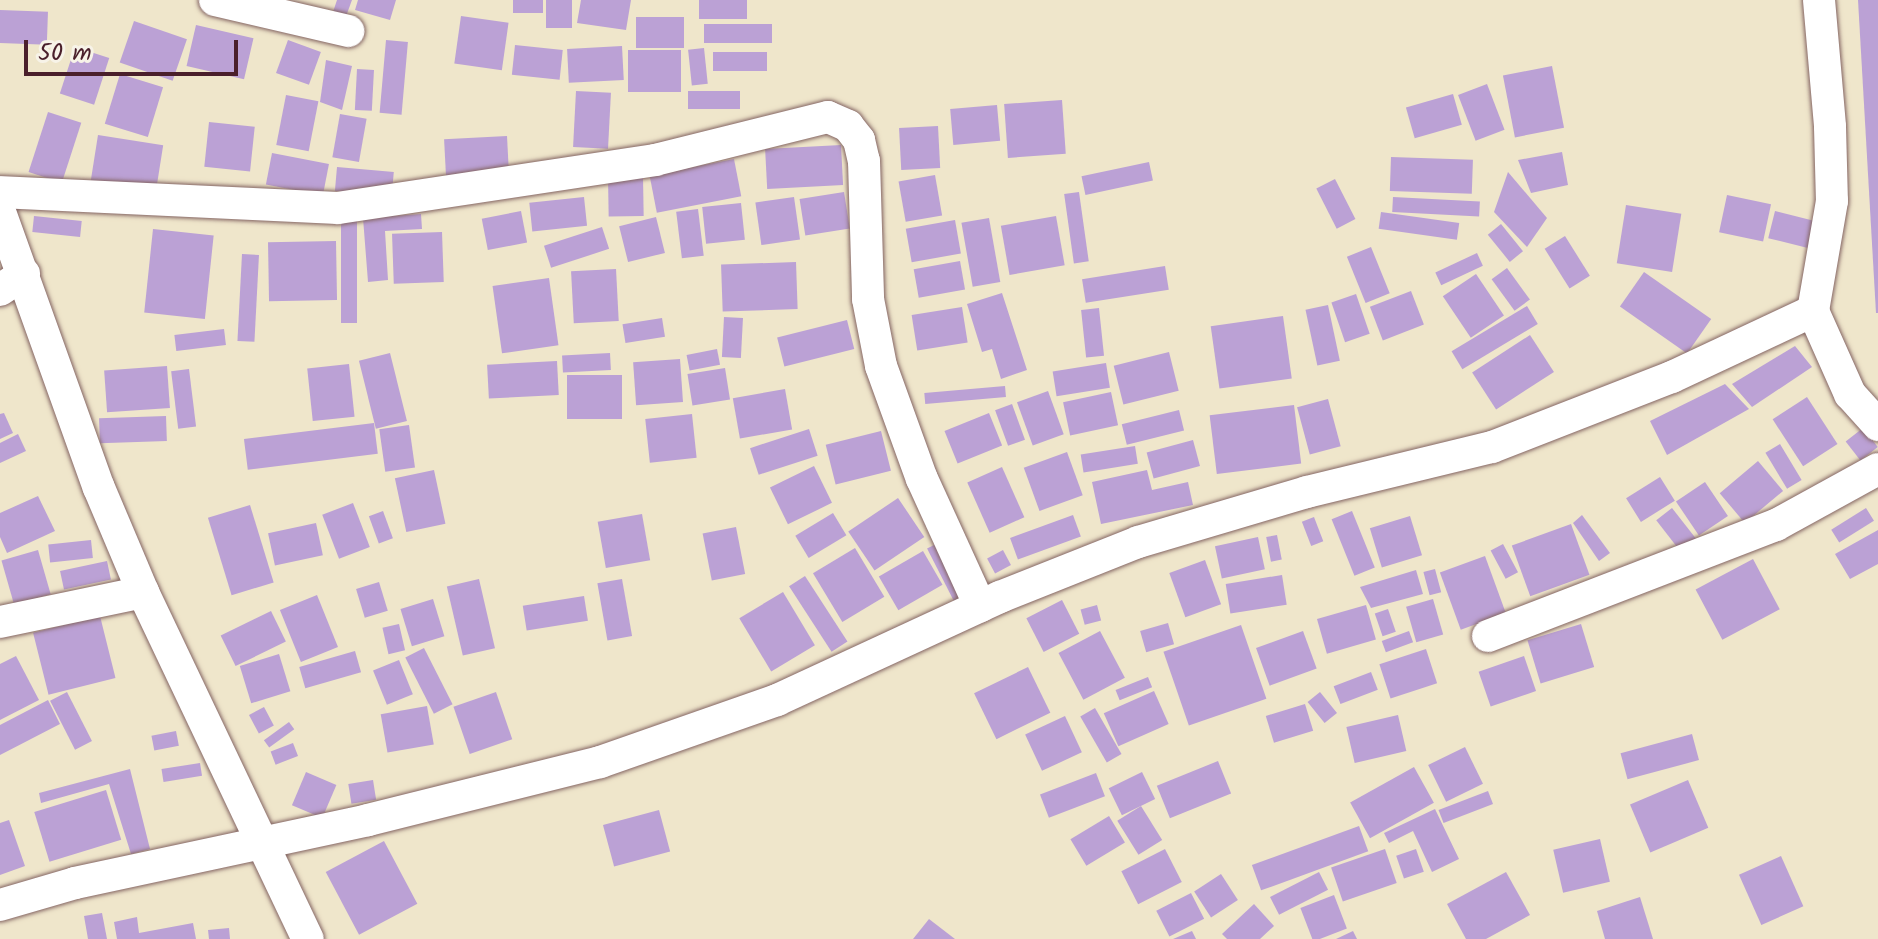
<!DOCTYPE html>
<html>
<head>
<meta charset="utf-8">
<style>
	body { margin:0 }
	#map { position:relative; width:1878px; height:939px; overflow:hidden; background:#efe6cb; font-family:Kalam,sans-serif }
	div>[style] { position:absolute }
	[style*='--x'] { left:calc(var(--x)*1px); top:calc(var(--y)*1px); width:calc(var(--w)*1px); rotate:calc(var(--a)*1deg) }
	.building>* { inset:0; background:#bba1d5; transform-origin:0 0 }
	.roads { filter:drop-shadow(0 0 2px #846563) drop-shadow(0 0 2px #846563) }
	.minor>* { height:32px; margin:-16px; padding:0 16px; transform-origin:16px; border-radius:16px; background:#fff }
	span { translate:-50% -50%; white-space:nowrap; text-align:center; line-height:1.15; -webkit-text-stroke:6px #f7f3e8; paint-order:stroke }
	.scale { position:absolute; left:24px; top:40px; width:214px; height:36px; box-sizing:border-box; border:4px solid #4a1f2b; border-top:0; padding-left:10px; font-size:24px; line-height:28px; white-space:nowrap; color:#4a1f2b; -webkit-text-stroke:6px #f7f3e8; paint-order:stroke }
</style>
</head>
<body>
<div id="map">
	<div class="building">
		<i style="clip-path:polygon(337px 0,352px 0,345px 19px,332px 15px)"></i>
		<i style="clip-path:polygon(358px 0,396px 0,390px 20px,355px 10px)"></i>
		<i style="left:513px;top:0;width:30px;height:13px"></i>
		<i style="left:546px;top:0;width:26px;height:28px"></i>
		<i style="clip-path:polygon(581px 0,631px 0,626px 30px,577px 23px)"></i>
		<i style="left:699px;top:0;width:48px;height:19px"></i>
		<i style="clip-path:polygon(1858px 0,1878px 0,1878px 313px,1876px 313px)"></i>
		<i style="left:0;top:10px;width:48px;height:33px;rotate:2deg"></i>
		<i style="left:461px;top:16px;width:48px;height:48px;rotate:8deg"></i>
		<i style="left:636px;top:17px;width:48px;height:31px"></i>
		<i style="left:134px;top:21px;width:56px;height:44px;rotate:19deg"></i>
		<i style="left:772px;top:24px;width:19px;height:68px;rotate:90deg"></i>
		<i style="left:196px;top:25px;width:59px;height:42px;rotate:13deg"></i>
		<i style="left:288px;top:40px;width:35px;height:35px;rotate:20deg"></i>
		<i style="left:386px;top:40px;width:22px;height:73px;rotate:5deg"></i>
		<i style="left:515px;top:45px;width:48px;height:30px;rotate:6deg"></i>
		<i style="left:622px;top:46px;width:34px;height:55px;rotate:87deg"></i>
		<i style="left:75px;top:47px;width:36px;height:49px;rotate:18deg"></i>
		<i style="left:704px;top:48px;width:36px;height:16px;rotate:84deg"></i>
		<i style="left:628px;top:50px;width:53px;height:42px"></i>
		<i style="left:713px;top:52px;width:54px;height:19px"></i>
		<i style="clip-path:polygon(326px 60px,352px 66px,342px 110px,320px 102px)"></i>
		<i style="left:1552px;top:66px;width:63px;height:50px;rotate:79deg"></i>
		<i style="left:357px;top:69px;width:17px;height:41px;rotate:3deg"></i>
		<i style="left:120px;top:74px;width:45px;height:52px;rotate:17deg"></i>
		<i style="left:1487px;top:84px;width:49px;height:31px;rotate:69deg"></i>
		<i style="left:576px;top:91px;width:35px;height:56px;rotate:3deg"></i>
		<i style="left:688px;top:91px;width:52px;height:18px"></i>
		<i style="left:1453px;top:94px;width:32px;height:49px;rotate:74deg"></i>
		<i style="left:286px;top:95px;width:33px;height:51px;rotate:11deg"></i>
		<i style="left:1062px;top:100px;width:54px;height:58px;rotate:86deg"></i>
		<i style="left:997px;top:105px;width:36px;height:47px;rotate:85deg"></i>
		<i style="left:48px;top:112px;width:35px;height:63px;rotate:18deg"></i>
		<i style="left:340px;top:114px;width:27px;height:44px;rotate:10deg"></i>
		<i style="left:209px;top:122px;width:46px;height:45px;rotate:6deg"></i>
		<i style="left:938px;top:126px;width:42px;height:39px;rotate:87deg"></i>
		<i style="left:98px;top:135px;width:66px;height:46px;rotate:9deg"></i>
		<i style="left:507px;top:136px;width:37px;height:63px;rotate:87deg"></i>
		<i style="left:841px;top:145px;width:40px;height:76px;rotate:87deg"></i>
		<i style="clip-path:polygon(1562px 152px,1568px 185px,1531px 193px,1518px 160px)"></i>
		<i style="left:272px;top:153px;width:58px;height:32px;rotate:11deg"></i>
		<i style="left:1391px;top:157px;width:82px;height:34px;rotate:2deg"></i>
		<i style="left:734px;top:159px;width:38px;height:86px;rotate:79deg"></i>
		<i style="left:1149px;top:162px;width:19px;height:69px;rotate:78deg"></i>
		<i style="left:337px;top:167px;width:57px;height:24px;rotate:5deg"></i>
		<i style="clip-path:polygon(1508px 172px,1547px 218px,1527px 247px,1494px 212px)"></i>
		<i style="left:935px;top:175px;width:41px;height:37px;rotate:80deg"></i>
		<i style="left:643px;top:177px;width:39px;height:35px;rotate:89deg"></i>
		<i style="left:1335px;top:179px;width:45px;height:21px;rotate:63deg"></i>
		<i style="left:844px;top:192px;width:37px;height:45px;rotate:81deg"></i>
		<i style="left:1079px;top:192px;width:70px;height:15px;rotate:82deg"></i>
		<i style="left:1727px;top:195px;width:45px;height:38px;rotate:12deg"></i>
		<i style="left:584px;top:197px;width:29px;height:55px;rotate:84deg"></i>
		<i style="left:794px;top:197px;width:43px;height:39px;rotate:82deg"></i>
		<i style="left:1393px;top:197px;width:87px;height:15px;rotate:3deg"></i>
		<i style="left:741px;top:203px;width:37px;height:39px;rotate:84deg"></i>
		<i style="left:1626px;top:205px;width:56px;height:59px;rotate:9deg"></i>
		<i style="left:698px;top:209px;width:47px;height:22px;rotate:83deg"></i>
		<i style="left:521px;top:211px;width:32px;height:40px;rotate:79deg"></i>
		<i style="left:1775px;top:211px;width:45px;height:28px;rotate:14deg"></i>
		<i style="left:1381px;top:212px;width:79px;height:17px;rotate:8deg"></i>
		<i style="clip-path:polygon(421px 214px,422px 229px,385px 231px,388px 280px,368px 282px,363px 218px)"></i>
		<i style="left:34px;top:216px;width:48px;height:16px;rotate:6deg"></i>
		<i style="left:1056px;top:216px;width:50px;height:56px;rotate:80deg"></i>
		<i style="left:656px;top:217px;width:37px;height:38px;rotate:76deg"></i>
		<i style="left:989px;top:218px;width:65px;height:28px;rotate:80deg"></i>
		<i style="left:341px;top:220px;width:16px;height:103px"></i>
		<i style="left:955px;top:220px;width:34px;height:50px;rotate:80deg"></i>
		<i style="left:1501px;top:224px;width:35px;height:17px;rotate:51deg"></i>
		<i style="left:602px;top:227px;width:23px;height:61px;rotate:72deg"></i>
		<i style="left:153px;top:229px;width:61px;height:84px;rotate:6deg"></i>
		<i style="left:442px;top:232px;width:50px;height:50px;rotate:88deg"></i>
		<i style="left:1565px;top:236px;width:47px;height:24px;rotate:58deg"></i>
		<i style="left:336px;top:241px;width:59px;height:68px;rotate:89deg"></i>
		<i style="left:1371px;top:247px;width:50px;height:26px;rotate:68deg"></i>
		<i style="left:1477px;top:253px;width:14px;height:46px;rotate:65deg"></i>
		<i style="left:242px;top:254px;width:17px;height:87px;rotate:3deg"></i>
		<i style="left:960px;top:261px;width:29px;height:47px;rotate:80deg"></i>
		<i style="left:796px;top:262px;width:47px;height:75px;rotate:88deg"></i>
		<i style="left:1165px;top:266px;width:24px;height:84px;rotate:81deg"></i>
		<i style="left:1507px;top:268px;width:39px;height:19px;rotate:54deg"></i>
		<i style="left:616px;top:269px;width:52px;height:45px;rotate:87deg"></i>
		<i style="left:1644px;top:272px;width:82px;height:42px;rotate:35deg"></i>
		<i style="left:1476px;top:274px;width:50px;height:40px;rotate:56deg"></i>
		<i style="left:549px;top:278px;width:68px;height:57px;rotate:82deg"></i>
		<i style="left:1411px;top:291px;width:36px;height:44px;rotate:69deg"></i>
		<i style="clip-path:polygon(1002px 293px,1027px 370px,1001px 379px,992px 349px,982px 352px,967px 304px)"></i>
		<i style="left:1356px;top:294px;width:42px;height:26px;rotate:71deg"></i>
		<i style="left:1328px;top:305px;width:57px;height:23px;rotate:78deg"></i>
		<i style="left:1527px;top:306px;width:21px;height:88px;rotate:59deg"></i>
		<i style="left:962px;top:307px;width:36px;height:51px;rotate:81deg"></i>
		<i style="left:1099px;top:308px;width:48px;height:18px;rotate:84deg"></i>
		<i style="left:1283px;top:316px;width:63px;height:73px;rotate:82deg"></i>
		<i style="left:724px;top:317px;width:19px;height:40px;rotate:3deg"></i>
		<i style="left:662px;top:318px;width:19px;height:40px;rotate:81deg"></i>
		<i style="left:847px;top:320px;width:30px;height:72px;rotate:76deg"></i>
		<i style="left:224px;top:329px;width:16px;height:50px;rotate:83deg"></i>
		<i style="left:1530px;top:335px;width:44px;height:69px;rotate:57deg"></i>
		<i style="clip-path:polygon(1795px 346px,1812px 367px,1752px 407px,1732px 384px)"></i>
		<i style="left:717px;top:349px;width:16px;height:31px;rotate:79deg"></i>
		<i style="left:1169px;top:352px;width:40px;height:57px;rotate:76deg"></i>
		<i style="left:390px;top:353px;width:70px;height:32px;rotate:76deg"></i>
		<i style="left:610px;top:353px;width:17px;height:48px;rotate:87deg"></i>
		<i style="left:680px;top:359px;width:43px;height:47px;rotate:86deg"></i>
		<i style="left:557px;top:361px;width:34px;height:70px;rotate:87deg"></i>
		<i style="left:1106px;top:363px;width:25px;height:54px;rotate:81deg"></i>
		<i style="left:349px;top:364px;width:53px;height:42px;rotate:84deg"></i>
		<i style="left:167px;top:366px;width:42px;height:63px;rotate:86deg"></i>
		<i style="left:725px;top:368px;width:32px;height:38px;rotate:81deg"></i>
		<i style="left:189px;top:369px;width:58px;height:18px;rotate:83deg"></i>
		<i style="left:622px;top:375px;width:44px;height:55px;rotate:90deg"></i>
		<i style="clip-path:polygon(1725px 384px,1749px 409px,1667px 455px,1650px 421px)"></i>
		<i style="left:1005px;top:386px;width:11px;height:81px;rotate:85deg"></i>
		<i style="left:785px;top:389px;width:41px;height:53px;rotate:80deg"></i>
		<i style="left:1048px;top:391px;width:46px;height:33px;rotate:70deg"></i>
		<i style="left:1111px;top:392px;width:34px;height:49px;rotate:78deg"></i>
		<i style="left:1807px;top:397px;width:56px;height:41px;rotate:57deg"></i>
		<i style="left:1328px;top:399px;width:49px;height:32px;rotate:75deg"></i>
		<i style="left:1012px;top:404px;width:38px;height:18px;rotate:70deg"></i>
		<i style="left:1294px;top:405px;width:59px;height:85px;rotate:83deg"></i>
		<i style="left:1179px;top:410px;width:21px;height:59px;rotate:76deg"></i>
		<i style="clip-path:polygon(4px 413px,13px 433px,0 439px,0 414px)"></i>
		<i style="left:989px;top:413px;width:35px;height:48px;rotate:68deg"></i>
		<i style="left:692px;top:414px;width:44px;height:47px;rotate:84deg"></i>
		<i style="left:166px;top:416px;width:25px;height:67px;rotate:88deg"></i>
		<i style="left:374px;top:423px;width:31px;height:131px;rotate:83deg"></i>
		<i style="left:409px;top:425px;width:43px;height:30px;rotate:82deg"></i>
		<i style="left:1863px;top:428px;width:24px;height:22px;rotate:52deg"></i>
		<i style="left:809px;top:429px;width:28px;height:62px;rotate:72deg"></i>
		<i style="left:881px;top:431px;width:41px;height:57px;rotate:76deg"></i>
		<i style="clip-path:polygon(18px 434px,26px 451px,0 463px,0 443px)"></i>
		<i style="left:1193px;top:440px;width:27px;height:48px;rotate:75deg"></i>
		<i style="left:1780px;top:444px;width:42px;height:17px;rotate:59deg"></i>
		<i style="left:1135px;top:446px;width:18px;height:55px;rotate:81deg"></i>
		<i style="left:1067px;top:452px;width:46px;height:46px;rotate:70deg"></i>
		<i style="left:1758px;top:461px;width:39px;height:50px;rotate:50deg"></i>
		<i style="left:814px;top:466px;width:41px;height:49px;rotate:64deg"></i>
		<i style="left:1002px;top:467px;width:55px;height:38px;rotate:66deg"></i>
		<i style="left:434px;top:470px;width:55px;height:40px;rotate:78deg"></i>
		<i style="clip-path:polygon(1147px 470px,1152px 490px,1188px 482px,1193px 505px,1101px 524px,1092px 482px)"></i>
		<i style="left:1660px;top:477px;width:28px;height:40px;rotate:58deg"></i>
		<i style="left:1705px;top:482px;width:41px;height:35px;rotate:56deg"></i>
		<i style="clip-path:polygon(38px 496px,55px 531px,7px 553px,0 537px,0 513px)"></i>
		<i style="left:898px;top:498px;width:47px;height:60px;rotate:56deg"></i>
		<i style="left:353px;top:503px;width:47px;height:33px;rotate:69deg"></i>
		<i style="left:250px;top:505px;width:81px;height:44px;rotate:73deg"></i>
		<i style="left:1672px;top:508px;width:42px;height:20px;rotate:52deg"></i>
		<i style="left:1866px;top:508px;width:15px;height:41px;rotate:58deg"></i>
		<i style="left:383px;top:511px;width:29px;height:15px;rotate:70deg"></i>
		<i style="left:1352px;top:511px;width:61px;height:22px;rotate:68deg"></i>
		<i style="left:833px;top:513px;width:26px;height:44px;rotate:59deg"></i>
		<i style="left:642px;top:514px;width:47px;height:45px;rotate:80deg"></i>
		<i style="left:1073px;top:515px;width:23px;height:67px;rotate:70deg"></i>
		<i style="clip-path:polygon(1582px 515px,1610px 553px,1599px 561px,1573px 523px)"></i>
		<i style="left:1410px;top:516px;width:41px;height:42px;rotate:73deg"></i>
		<i style="left:1314px;top:517px;width:26px;height:13px;rotate:69deg"></i>
		<i style="left:316px;top:523px;width:33px;height:49px;rotate:78deg"></i>
		<i style="left:1571px;top:524px;width:54px;height:63px;rotate:70deg"></i>
		<i style="left:736px;top:527px;width:48px;height:34px;rotate:79deg"></i>
		<i style="clip-path:polygon(1878px 530px,1878px 564px,1850px 579px,1835px 554px)"></i>
		<i style="left:1277px;top:535px;width:25px;height:11px;rotate:79deg"></i>
		<i style="left:1258px;top:537px;width:33px;height:44px;rotate:78deg"></i>
		<i style="left:91px;top:540px;width:18px;height:43px;rotate:84deg"></i>
		<i style="left:936px;top:544px;width:59px;height:10px;rotate:63deg"></i>
		<i style="left:1503px;top:544px;width:32px;height:14px;rotate:62deg"></i>
		<i style="left:855px;top:548px;width:57px;height:49px;rotate:59deg"></i>
		<i style="left:38px;top:550px;width:46px;height:38px;rotate:74deg"></i>
		<i style="left:1003px;top:550px;width:17px;height:18px;rotate:62deg"></i>
		<i style="left:923px;top:551px;width:39px;height:51px;rotate:60deg"></i>
		<i style="left:1485px;top:556px;width:61px;height:48px;rotate:70deg"></i>
		<i style="left:1753px;top:559px;width:57px;height:65px;rotate:62deg"></i>
		<i style="left:1205px;top:560px;width:47px;height:38px;rotate:70deg"></i>
		<i style="left:107px;top:561px;width:19px;height:48px;rotate:78deg"></i>
		<i style="left:1435px;top:569px;width:24px;height:12px;rotate:75deg"></i>
		<i style="clip-path:polygon(1416px 570px,1423px 594px,1371px 608px,1360px 587px)"></i>
		<i style="left:1282px;top:575px;width:30px;height:57px;rotate:81deg"></i>
		<i style="left:805px;top:576px;width:78px;height:19px;rotate:57deg"></i>
		<i style="left:479px;top:579px;width:71px;height:33px;rotate:77deg"></i>
		<i style="left:622px;top:579px;width:58px;height:25px;rotate:80deg"></i>
		<i style="left:379px;top:582px;width:30px;height:24px;rotate:73deg"></i>
		<i style="left:783px;top:592px;width:62px;height:51px;rotate:59deg"></i>
		<i style="left:317px;top:595px;width:56px;height:40px;rotate:68deg"></i>
		<i style="left:584px;top:596px;width:25px;height:62px;rotate:81deg"></i>
		<i style="left:433px;top:599px;width:39px;height:34px;rotate:73deg"></i>
		<i style="left:1433px;top:599px;width:37px;height:28px;rotate:74deg"></i>
		<i style="left:1062px;top:600px;width:38px;height:40px;rotate:63deg"></i>
		<i style="left:1097px;top:605px;width:16px;height:17px;rotate:75deg"></i>
		<i style="left:1366px;top:605px;width:36px;height:51px;rotate:74deg"></i>
		<i style="left:1388px;top:609px;width:24px;height:14px;rotate:71deg"></i>
		<i style="left:271px;top:611px;width:34px;height:56px;rotate:64deg"></i>
		<i style="left:100px;top:616px;width:64px;height:69px;rotate:76deg"></i>
		<i style="left:1168px;top:623px;width:22px;height:29px;rotate:74deg"></i>
		<i style="left:399px;top:624px;width:27px;height:17px;rotate:77deg"></i>
		<i style="left:1581px;top:624px;width:45px;height:56px;rotate:73deg"></i>
		<i style="left:1241px;top:625px;width:78px;height:82px;rotate:71deg"></i>
		<i style="left:1100px;top:631px;width:53px;height:47px;rotate:62deg"></i>
		<i style="left:1303px;top:631px;width:40px;height:50px;rotate:70deg"></i>
		<i style="left:1409px;top:631px;width:12px;height:29px;rotate:70deg"></i>
		<i style="left:424px;top:648px;width:63px;height:21px;rotate:63deg"></i>
		<i style="left:1426px;top:649px;width:36px;height:49px;rotate:72deg"></i>
		<i style="left:355px;top:651px;width:22px;height:58px;rotate:74deg"></i>
		<i style="left:279px;top:654px;width:39px;height:41px;rotate:73deg"></i>
		<i style="clip-path:polygon(16px 656px,39px 700px,0 720px,0 664px)"></i>
		<i style="left:1524px;top:656px;width:37px;height:48px;rotate:71deg"></i>
		<i style="left:399px;top:660px;width:37px;height:28px;rotate:68deg"></i>
		<i style="left:1028px;top:667px;width:51px;height:60px;rotate:64deg"></i>
		<i style="left:1371px;top:672px;width:19px;height:40px;rotate:69deg"></i>
		<i style="left:1148px;top:677px;width:11px;height:35px;rotate:68deg"></i>
		<i style="left:1154px;top:691px;width:36px;height:55px;rotate:66deg"></i>
		<i style="left:67px;top:692px;width:55px;height:19px;rotate:63deg"></i>
		<i style="left:496px;top:692px;width:50px;height:45px;rotate:71deg"></i>
		<i style="left:1320px;top:692px;width:27px;height:16px;rotate:51deg"></i>
		<i style="clip-path:polygon(48px 700px,60px 724px,0 755px,0 725px)"></i>
		<i style="left:1305px;top:704px;width:28px;height:41px;rotate:73deg"></i>
		<i style="left:427px;top:706px;width:39px;height:47px;rotate:80deg"></i>
		<i style="left:264px;top:707px;width:21px;height:17px;rotate:62deg"></i>
		<i style="left:1095px;top:708px;width:53px;height:17px;rotate:60deg"></i>
		<i style="left:1398px;top:715px;width:37px;height:53px;rotate:77deg"></i>
		<i style="left:1065px;top:716px;width:40px;height:44px;rotate:65deg"></i>
		<i style="left:289px;top:722px;width:9px;height:31px;rotate:54deg"></i>
		<i style="left:176px;top:731px;width:15px;height:25px;rotate:79deg"></i>
		<i style="left:1692px;top:734px;width:27px;height:74px;rotate:75deg"></i>
		<i style="left:293px;top:743px;width:14px;height:24px;rotate:69deg"></i>
		<i style="left:1465px;top:747px;width:41px;height:41px;rotate:64deg"></i>
		<i style="left:1218px;top:761px;width:35px;height:66px;rotate:68deg"></i>
		<i style="left:200px;top:763px;width:13px;height:39px;rotate:81deg"></i>
		<i style="left:1414px;top:767px;width:41px;height:73px;rotate:61deg"></i>
		<i style="clip-path:polygon(130px 769px,150px 849px,131px 854px,109px 784px,41px 803px,39px 793px)"></i>
		<i style="left:306px;top:772px;width:33px;height:36px;rotate:23deg"></i>
		<i style="left:1142px;top:772px;width:30px;height:37px;rotate:64deg"></i>
		<i style="left:1096px;top:773px;width:25px;height:60px;rotate:69deg"></i>
		<i style="left:373px;top:780px;width:20px;height:25px;rotate:81deg"></i>
		<i style="left:1688px;top:780px;width:52px;height:63px;rotate:67deg"></i>
		<i style="left:106px;top:790px;width:52px;height:75px;rotate:73deg"></i>
		<i style="left:1488px;top:791px;width:14px;height:53px;rotate:69deg"></i>
		<i style="left:1141px;top:806px;width:40px;height:28px;rotate:58deg"></i>
		<i style="clip-path:polygon(1435px 809px,1459px 859px,1432px 872px,1413px 831px,1389px 843px,1384px 833px)"></i>
		<i style="left:659px;top:810px;width:43px;height:58px;rotate:75deg"></i>
		<i style="left:1109px;top:816px;width:31px;height:45px;rotate:59deg"></i>
		<i style="clip-path:polygon(9px 820px,25px 866px,0 875px,0 823px)"></i>
		<i style="left:1359px;top:826px;width:27px;height:114px;rotate:70deg"></i>
		<i style="left:1600px;top:839px;width:44px;height:48px;rotate:77deg"></i>
		<i style="left:384px;top:841px;width:71px;height:66px;rotate:62deg"></i>
		<i style="left:1165px;top:849px;width:37px;height:49px;rotate:63deg"></i>
		<i style="left:1385px;top:849px;width:36px;height:57px;rotate:71deg"></i>
		<i style="left:1416px;top:849px;width:24px;height:21px;rotate:71deg"></i>
		<i style="left:1781px;top:856px;width:55px;height:46px;rotate:66deg"></i>
		<i style="left:1319px;top:872px;width:20px;height:55px;rotate:63deg"></i>
		<i style="clip-path:polygon(1506px 872px,1530px 915px,1486px 939px,1466px 939px,1447px 904px)"></i>
		<i style="left:1221px;top:874px;width:31px;height:32px;rotate:57deg"></i>
		<i style="left:1191px;top:893px;width:29px;height:39px;rotate:63deg"></i>
		<i style="left:1334px;top:895px;width:36px;height:36px;rotate:69deg"></i>
		<i style="clip-path:polygon(1640px 897px,1653px 939px,1605px 939px,1597px 911px)"></i>
		<i style="clip-path:polygon(1254px 904px,1274px 926px,1260px 939px,1227px 939px,1222px 934px)"></i>
		<i style="clip-path:polygon(102px 913px,107px 939px,88px 939px,84px 916px)"></i>
		<i style="clip-path:polygon(137px 917px,139px 933px,193px 923px,196px 939px,117px 939px,114px 922px)"></i>
		<i style="clip-path:polygon(929px 919px,955px 939px,913px 939px)"></i>
		<i style="clip-path:polygon(229px 928px,230px 939px,209px 939px,208px 930px)"></i>
		<i style="clip-path:polygon(1192px 931px,1196px 939px,1173px 939px)"></i>
		<i style="clip-path:polygon(1353px 931px,1357px 939px,1336px 939px)"></i>
	</div>
	<div class="roads">
		<div class="minor">
			<i style="--x:215;--y:0;--w:137;--a:13.1"></i>
			<i style="--x:1819;--y:0;--w:127;--a:85"></i>
			<i style="--x:1830;--y:127;--w:74;--a:88.5"></i>
			<i style="--x:1832;--y:201;--w:112;--a:99.8"></i>
			<i style="--x:1813;--y:311;--w:91;--a:66"></i>
			<i style="--x:1850;--y:394;--w:42;--a:47.9"></i>
			<i style="--x:0;--y:192;--w:338;--a:2.7"></i>
			<i style="--x:338;--y:208;--w:321;--a:-8.6"></i>
			<i style="--x:655;--y:160;--w:178;--a:-14"></i>
			<i style="--x:828;--y:117;--w:22;--a:24"></i>
			<i style="--x:848;--y:126;--w:18;--a:52"></i>
			<i style="--x:859;--y:140;--w:22;--a:77"></i>
			<i style="--x:864;--y:161;--w:138;--a:88.3"></i>
			<i style="--x:868;--y:299;--w:68;--a:79"></i>
			<i style="--x:881;--y:366;--w:120;--a:70.1"></i>
			<i style="--x:922;--y:479;--w:140;--a:65.5"></i>
			<i style="--x:0;--y:212;--w:293;--a:70.3"></i>
			<i style="--x:99;--y:488;--w:113;--a:67.1"></i>
			<i style="--x:143;--y:592;--w:384;--a:64.6"></i>
			<i style="--x:0;--y:290;--w:29;--a:-34"></i>
			<i style="--x:0;--y:622;--w:146;--a:-11.8"></i>
			<i style="--x:1488;--y:636;--w:309;--a:-21.1"></i>
			<i style="--x:1776;--y:525;--w:116;--a:-28.8"></i>
			<i style="--x:0;--y:905;--w:78;--a:-16.3"></i>
			<i style="--x:75;--y:883;--w:300;--a:-12.1"></i>
			<i style="--x:368;--y:820;--w:239;--a:-14"></i>
			<i style="--x:600;--y:762;--w:188;--a:-19.3"></i>
			<i style="--x:777;--y:700;--w:246;--a:-24.8"></i>
			<i style="--x:1000;--y:597;--w:149;--a:-21.7"></i>
			<i style="--x:1138;--y:542;--w:176;--a:-16.5"></i>
			<i style="--x:1307;--y:492;--w:190;--a:-13.7"></i>
			<i style="--x:1492;--y:447;--w:193;--a:-21.3"></i>
			<i style="--x:1672;--y:377;--w:156;--a:-25.1"></i>
		</div>
	</div>
	<div class="scale">50 m</div>
</div>
</body>
</html>
